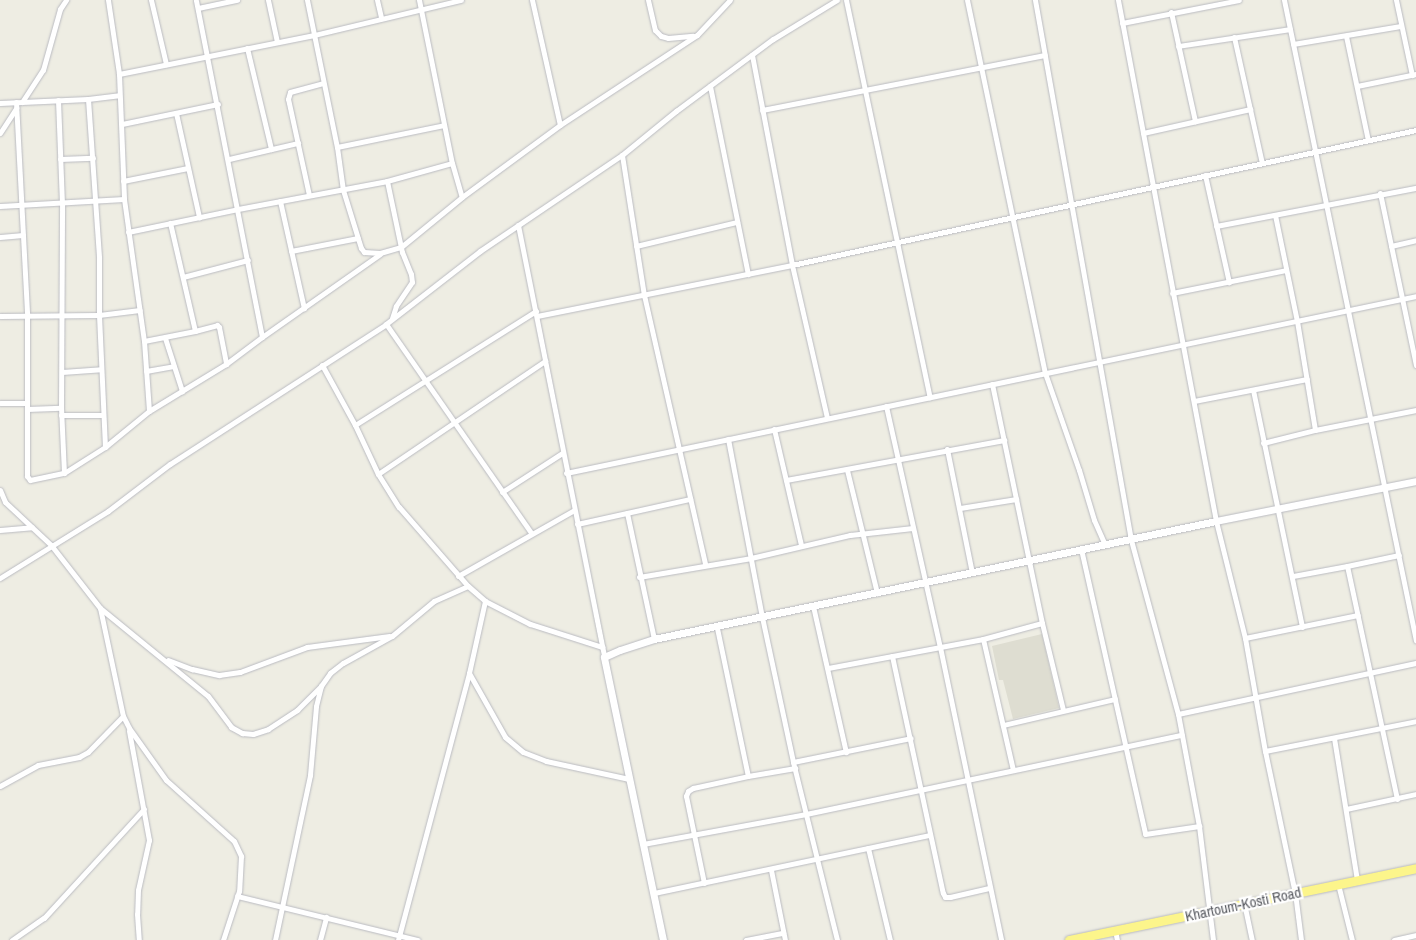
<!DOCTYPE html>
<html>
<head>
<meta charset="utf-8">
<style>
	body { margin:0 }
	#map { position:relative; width:1416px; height:940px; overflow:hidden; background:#eeede3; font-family:"Archivo Narrow",sans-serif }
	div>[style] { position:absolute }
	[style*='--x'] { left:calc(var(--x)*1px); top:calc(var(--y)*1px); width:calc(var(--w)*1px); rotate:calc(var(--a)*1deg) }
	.education>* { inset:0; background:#deddd1 }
	.roads { filter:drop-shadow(0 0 1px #babbc1) drop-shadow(0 0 1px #babbc1) }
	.street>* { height:5px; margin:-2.5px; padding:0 2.5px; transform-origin:2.5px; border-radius:2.5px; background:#fff }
	.secondary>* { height:7px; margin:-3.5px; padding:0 3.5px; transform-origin:3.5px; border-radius:3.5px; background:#fff }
	.highway>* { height:9px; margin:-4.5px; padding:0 4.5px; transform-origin:4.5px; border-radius:4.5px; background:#fcf58b }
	span { translate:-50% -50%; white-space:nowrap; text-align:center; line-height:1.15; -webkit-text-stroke:4.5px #fff; paint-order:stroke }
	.street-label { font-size:15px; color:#5b5d63 }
</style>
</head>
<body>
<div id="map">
	<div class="education">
		<i style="clip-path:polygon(1042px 634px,1059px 708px,1013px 719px,1003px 680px,999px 680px,992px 646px)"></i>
	</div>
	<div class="roads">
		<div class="street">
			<i style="--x:108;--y:0;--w:75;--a:81.5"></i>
			<i style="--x:119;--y:74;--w:125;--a:87.7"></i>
			<i style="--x:124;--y:199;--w:143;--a:82"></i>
			<i style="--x:144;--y:341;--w:70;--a:85.9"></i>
			<i style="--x:149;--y:411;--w:90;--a:-31.4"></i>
			<i style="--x:226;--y:364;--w:45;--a:-36.9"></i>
			<i style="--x:262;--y:337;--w:343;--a:-101.1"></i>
			<i style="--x:151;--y:0;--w:66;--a:76.8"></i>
			<i style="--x:268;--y:0;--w:43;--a:77.9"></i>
			<i style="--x:307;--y:0;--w:150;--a:78.5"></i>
			<i style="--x:337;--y:147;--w:43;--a:82.1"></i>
			<i style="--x:343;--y:190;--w:61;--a:72.8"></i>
			<i style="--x:361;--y:248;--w:5;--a:53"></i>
			<i style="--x:364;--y:252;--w:16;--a:4"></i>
			<i style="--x:380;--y:253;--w:22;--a:-16"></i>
			<i style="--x:401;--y:247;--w:79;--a:-39.3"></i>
			<i style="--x:462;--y:197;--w:122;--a:-36.3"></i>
			<i style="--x:560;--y:125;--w:164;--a:-33.3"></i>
			<i style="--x:697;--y:35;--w:48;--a:-46.7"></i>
			<i style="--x:377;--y:0;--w:18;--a:77"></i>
			<i style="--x:419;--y:0;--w:166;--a:78.6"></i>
			<i style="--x:452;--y:163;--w:35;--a:74"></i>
			<i style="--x:532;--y:0;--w:128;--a:77.4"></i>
			<i style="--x:648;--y:0;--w:31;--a:77"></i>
			<i style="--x:655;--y:30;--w:8;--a:45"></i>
			<i style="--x:661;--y:36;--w:7;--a:16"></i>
			<i style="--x:668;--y:38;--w:25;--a:-5"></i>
			<i style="--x:846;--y:0;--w:406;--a:78.1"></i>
			<i style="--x:967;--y:0;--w:381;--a:78.2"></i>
			<i style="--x:1045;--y:373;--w:103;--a:70.7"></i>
			<i style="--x:1079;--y:470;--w:52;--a:73.3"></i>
			<i style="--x:1094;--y:520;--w:27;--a:66"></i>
			<i style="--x:1035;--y:0;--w:548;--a:79.92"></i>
			<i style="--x:1131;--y:540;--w:180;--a:74.9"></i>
			<i style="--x:1178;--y:714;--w:114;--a:79.4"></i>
			<i style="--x:1199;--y:826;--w:115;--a:83"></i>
			<i style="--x:1118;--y:0;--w:530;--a:79.35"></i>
			<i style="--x:1216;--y:521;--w:121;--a:76.1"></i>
			<i style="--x:1245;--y:638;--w:115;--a:80"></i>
			<i style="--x:1265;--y:751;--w:145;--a:78.1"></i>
			<i style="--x:1295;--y:893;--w:47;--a:82.7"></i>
			<i style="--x:1284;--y:0;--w:654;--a:78.36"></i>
			<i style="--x:1396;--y:0;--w:77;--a:78"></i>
			<i style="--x:198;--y:8;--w:40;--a:-12"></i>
			<i style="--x:1171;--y:12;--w:112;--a:77.6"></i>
			<i style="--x:1122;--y:23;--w:119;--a:-11.1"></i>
			<i style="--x:1346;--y:36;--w:106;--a:78.1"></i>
			<i style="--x:1234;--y:37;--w:129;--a:77.5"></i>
			<i style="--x:1293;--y:44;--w:109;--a:-9.5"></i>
			<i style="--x:1178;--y:46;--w:113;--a:-8.6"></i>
			<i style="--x:247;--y:48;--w:104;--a:76.6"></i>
			<i style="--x:752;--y:55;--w:214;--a:79.2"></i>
			<i style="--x:792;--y:265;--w:157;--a:77.1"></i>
			<i style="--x:119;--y:74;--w:199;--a:-11.3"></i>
			<i style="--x:314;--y:35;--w:151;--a:-13.4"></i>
			<i style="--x:710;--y:86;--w:192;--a:78.6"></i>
			<i style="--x:1357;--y:86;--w:60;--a:-11.5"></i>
			<i style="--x:88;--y:99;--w:159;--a:86"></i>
			<i style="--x:99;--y:258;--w:57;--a:90"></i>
			<i style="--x:99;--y:315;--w:132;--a:87.4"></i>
			<i style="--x:16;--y:102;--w:213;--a:87"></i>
			<i style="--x:27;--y:315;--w:161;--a:90"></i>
			<i style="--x:27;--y:476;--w:5;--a:53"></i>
			<i style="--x:30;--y:480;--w:35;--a:-12"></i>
			<i style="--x:64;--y:473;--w:65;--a:-92.6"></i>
			<i style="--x:61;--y:408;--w:204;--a:-89.7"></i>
			<i style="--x:62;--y:204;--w:104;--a:-92.2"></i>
			<i style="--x:22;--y:102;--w:38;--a:-57"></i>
			<i style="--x:43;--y:70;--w:63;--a:-74.4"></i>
			<i style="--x:60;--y:9;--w:11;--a:-56"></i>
			<i style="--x:0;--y:103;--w:88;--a:-2.6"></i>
			<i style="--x:88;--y:99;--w:31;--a:-7"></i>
			<i style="--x:762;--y:110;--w:288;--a:-11"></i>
			<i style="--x:176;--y:113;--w:107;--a:77.5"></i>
			<i style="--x:122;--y:124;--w:98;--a:-11.8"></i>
			<i style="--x:0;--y:133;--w:30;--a:-57"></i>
			<i style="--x:1143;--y:133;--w:110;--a:-12.6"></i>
			<i style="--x:337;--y:147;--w:109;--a:-11.6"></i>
			<i style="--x:622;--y:155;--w:142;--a:81.1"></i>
			<i style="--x:644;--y:295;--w:276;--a:77.2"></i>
			<i style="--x:60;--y:159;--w:33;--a:-2"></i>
			<i style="--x:229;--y:159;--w:71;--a:-13.1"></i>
			<i style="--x:1205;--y:175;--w:110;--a:77.4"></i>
			<i style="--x:123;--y:181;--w:66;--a:-11.3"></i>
			<i style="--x:387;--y:181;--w:73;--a:78.1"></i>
			<i style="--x:402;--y:252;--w:24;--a:68"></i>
			<i style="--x:411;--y:274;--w:8;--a:83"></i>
			<i style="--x:412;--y:282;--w:29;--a:124"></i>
			<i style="--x:396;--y:306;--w:13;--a:108"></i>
			<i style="--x:1380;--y:193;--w:176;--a:78.2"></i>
			<i style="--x:309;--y:195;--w:98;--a:-102.3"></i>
			<i style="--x:288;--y:99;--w:7;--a:-74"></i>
			<i style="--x:290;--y:92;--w:34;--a:-15"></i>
			<i style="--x:280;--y:201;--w:110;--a:77.4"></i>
			<i style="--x:0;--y:206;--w:124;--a:-3.2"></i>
			<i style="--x:1275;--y:215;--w:108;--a:78.3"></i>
			<i style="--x:1297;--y:321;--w:110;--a:80.6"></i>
			<i style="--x:518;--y:225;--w:440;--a:78.7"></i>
			<i style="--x:1216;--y:226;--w:204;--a:-10.8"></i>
			<i style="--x:128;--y:232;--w:112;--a:-11.8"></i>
			<i style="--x:238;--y:209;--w:152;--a:-10.6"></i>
			<i style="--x:387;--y:181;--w:67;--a:-15.5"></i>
			<i style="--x:0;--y:237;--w:23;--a:-5"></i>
			<i style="--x:636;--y:246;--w:104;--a:-13.4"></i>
			<i style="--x:1391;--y:246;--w:26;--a:-13"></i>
			<i style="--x:291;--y:251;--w:68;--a:-11"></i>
			<i style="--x:183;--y:277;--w:67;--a:-14.7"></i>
			<i style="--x:1172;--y:293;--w:116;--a:-11.4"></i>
			<i style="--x:0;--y:316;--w:99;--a:-0.6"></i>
			<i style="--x:99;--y:315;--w:41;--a:-7"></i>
			<i style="--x:537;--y:316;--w:260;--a:-11.3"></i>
			<i style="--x:792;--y:265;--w:638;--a:-12.21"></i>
			<i style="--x:386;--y:324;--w:254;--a:55.2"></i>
			<i style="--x:195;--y:331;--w:23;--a:-15"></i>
			<i style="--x:217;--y:325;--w:3;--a:45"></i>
			<i style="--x:219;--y:327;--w:38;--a:79"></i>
			<i style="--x:262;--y:337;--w:144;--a:-35.1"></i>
			<i style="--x:165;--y:338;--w:56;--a:72.2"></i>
			<i style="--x:144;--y:341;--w:52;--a:-11.1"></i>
			<i style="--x:195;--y:331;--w:111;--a:-103"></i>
			<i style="--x:322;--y:365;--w:68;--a:61.2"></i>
			<i style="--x:355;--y:425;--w:54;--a:64.9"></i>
			<i style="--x:378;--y:474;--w:39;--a:58"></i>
			<i style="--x:399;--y:507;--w:105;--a:48.9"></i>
			<i style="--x:468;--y:586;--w:23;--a:41"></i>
			<i style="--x:485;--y:601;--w:51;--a:27.1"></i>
			<i style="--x:530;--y:624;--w:76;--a:17.7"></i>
			<i style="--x:146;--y:371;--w:28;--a:-10"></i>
			<i style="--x:62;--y:372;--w:39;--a:-4"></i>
			<i style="--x:992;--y:384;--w:244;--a:78.2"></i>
			<i style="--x:1042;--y:623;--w:89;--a:76.4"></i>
			<i style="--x:1253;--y:390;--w:242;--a:78.3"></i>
			<i style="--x:1194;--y:401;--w:115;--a:-11"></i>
			<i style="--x:0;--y:403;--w:27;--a:0"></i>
			<i style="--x:886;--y:406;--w:247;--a:77.4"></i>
			<i style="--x:940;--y:647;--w:299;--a:78.2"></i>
			<i style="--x:27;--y:409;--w:34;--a:-2"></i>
			<i style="--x:61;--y:415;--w:42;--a:0"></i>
			<i style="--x:355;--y:425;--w:214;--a:-32.2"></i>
			<i style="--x:774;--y:429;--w:119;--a:76.9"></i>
			<i style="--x:728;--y:439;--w:181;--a:79.2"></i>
			<i style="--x:762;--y:617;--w:148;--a:77.9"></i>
			<i style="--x:793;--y:762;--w:183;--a:76.1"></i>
			<i style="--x:1263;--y:443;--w:54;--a:-14"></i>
			<i style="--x:1315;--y:430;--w:103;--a:-11.2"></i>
			<i style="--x:947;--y:449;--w:126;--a:78.6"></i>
			<i style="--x:847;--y:470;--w:127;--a:76.3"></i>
			<i style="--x:64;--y:473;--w:49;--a:-32.4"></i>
			<i style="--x:105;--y:447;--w:57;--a:-39.3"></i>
			<i style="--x:566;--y:473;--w:868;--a:-11.76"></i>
			<i style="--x:378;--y:474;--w:202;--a:-34.1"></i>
			<i style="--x:786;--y:480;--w:222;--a:-10.4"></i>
			<i style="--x:0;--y:490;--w:13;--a:67"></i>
			<i style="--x:5;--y:502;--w:63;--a:43.1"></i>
			<i style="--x:51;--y:545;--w:80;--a:52.1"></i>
			<i style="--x:100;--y:608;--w:139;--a:39.2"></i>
			<i style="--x:208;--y:696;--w:39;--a:53"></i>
			<i style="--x:231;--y:727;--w:13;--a:29"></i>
			<i style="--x:242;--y:733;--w:11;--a:5"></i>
			<i style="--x:253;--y:734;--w:16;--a:-18"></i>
			<i style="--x:268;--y:729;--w:35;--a:-33"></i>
			<i style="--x:297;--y:710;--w:34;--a:-45"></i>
			<i style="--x:502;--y:492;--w:72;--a:-33"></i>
			<i style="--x:960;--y:508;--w:57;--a:-9.1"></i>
			<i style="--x:627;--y:513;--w:129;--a:77.9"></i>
			<i style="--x:577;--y:524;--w:116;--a:-12.5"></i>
			<i style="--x:0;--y:530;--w:32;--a:-5"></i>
			<i style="--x:1081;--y:549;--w:292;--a:77.3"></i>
			<i style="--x:1145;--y:834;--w:55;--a:-8.4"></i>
			<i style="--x:458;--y:576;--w:133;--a:-29.6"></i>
			<i style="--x:1293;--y:576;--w:55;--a:-10.5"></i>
			<i style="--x:639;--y:577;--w:114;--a:-9.6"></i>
			<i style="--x:751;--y:558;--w:102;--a:-13.1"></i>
			<i style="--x:850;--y:535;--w:63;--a:-6.3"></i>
			<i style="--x:0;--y:578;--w:127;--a:-31.8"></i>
			<i style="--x:108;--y:511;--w:78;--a:-37.2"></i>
			<i style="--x:170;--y:464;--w:257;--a:-32.9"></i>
			<i style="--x:386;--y:324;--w:119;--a:-37.8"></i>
			<i style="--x:480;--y:251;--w:171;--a:-34.1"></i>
			<i style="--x:622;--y:155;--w:70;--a:-39.2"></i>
			<i style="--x:676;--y:111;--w:121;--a:-36.6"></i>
			<i style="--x:773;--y:39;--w:75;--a:-31.4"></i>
			<i style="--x:813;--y:606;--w:150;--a:77.3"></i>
			<i style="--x:100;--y:608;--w:110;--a:78"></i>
			<i style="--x:123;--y:716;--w:13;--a:63"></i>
			<i style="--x:129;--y:728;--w:64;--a:54.6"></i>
			<i style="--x:166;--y:780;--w:91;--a:41.9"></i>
			<i style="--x:234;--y:841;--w:17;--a:65"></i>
			<i style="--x:241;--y:856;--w:35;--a:93"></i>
			<i style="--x:239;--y:891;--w:52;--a:108.1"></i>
			<i style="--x:717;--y:628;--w:151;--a:78.2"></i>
			<i style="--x:1245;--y:638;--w:115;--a:-11.5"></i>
			<i style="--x:983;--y:639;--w:134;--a:77.1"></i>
			<i style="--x:892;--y:656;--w:242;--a:77.9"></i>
			<i style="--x:943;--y:893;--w:4;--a:63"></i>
			<i style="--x:945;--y:897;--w:5;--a:0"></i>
			<i style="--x:950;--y:897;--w:40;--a:-13"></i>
			<i style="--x:168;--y:660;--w:26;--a:21"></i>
			<i style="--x:192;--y:669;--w:28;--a:13"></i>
			<i style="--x:219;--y:675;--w:21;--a:-8"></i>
			<i style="--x:240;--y:672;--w:72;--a:-20.5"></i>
			<i style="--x:307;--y:647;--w:83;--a:-7.6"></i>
			<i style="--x:828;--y:668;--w:158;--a:-10.6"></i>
			<i style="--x:983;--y:639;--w:61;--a:-15.2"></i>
			<i style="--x:469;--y:673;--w:73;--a:60.6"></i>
			<i style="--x:505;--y:737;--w:23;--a:40"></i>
			<i style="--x:523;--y:752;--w:25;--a:21"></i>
			<i style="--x:546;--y:761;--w:85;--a:12.2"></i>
			<i style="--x:1178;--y:714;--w:243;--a:-12.1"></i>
			<i style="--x:1003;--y:725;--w:115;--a:-13.1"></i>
			<i style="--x:129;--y:731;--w:111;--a:79.6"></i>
			<i style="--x:149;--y:840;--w:51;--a:102.4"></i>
			<i style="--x:138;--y:890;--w:24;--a:92"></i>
			<i style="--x:137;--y:914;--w:26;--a:86"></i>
			<i style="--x:1334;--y:738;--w:144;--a:80.8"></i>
			<i style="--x:1265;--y:751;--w:154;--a:-11.2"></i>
			<i style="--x:793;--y:762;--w:120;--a:-11.5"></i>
			<i style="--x:0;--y:786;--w:43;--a:-28.9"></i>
			<i style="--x:38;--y:765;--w:42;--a:-11"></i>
			<i style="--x:79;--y:757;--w:10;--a:-29"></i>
			<i style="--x:88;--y:752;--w:50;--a:-45.8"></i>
			<i style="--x:1397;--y:799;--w:238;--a:-102.1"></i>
			<i style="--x:1347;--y:566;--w:53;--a:-11.9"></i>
			<i style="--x:1346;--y:809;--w:72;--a:-12.1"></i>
			<i style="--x:643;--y:844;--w:166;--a:-10.4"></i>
			<i style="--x:806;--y:814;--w:384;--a:-11.9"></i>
			<i style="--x:868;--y:848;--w:95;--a:76.6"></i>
			<i style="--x:771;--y:870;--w:71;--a:78.7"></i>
			<i style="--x:704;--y:883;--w:89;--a:-101.7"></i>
			<i style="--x:686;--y:796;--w:5;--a:-68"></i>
			<i style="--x:688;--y:791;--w:6;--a:-31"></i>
			<i style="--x:693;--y:788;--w:56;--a:-12.3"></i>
			<i style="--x:748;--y:776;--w:48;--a:-9.7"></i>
			<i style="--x:1338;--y:884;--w:58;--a:76"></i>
			<i style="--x:654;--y:893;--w:282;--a:-11.9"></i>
			<i style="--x:237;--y:896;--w:186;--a:13.7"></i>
			<i style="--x:1244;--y:903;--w:38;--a:78"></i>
			<i style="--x:1115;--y:930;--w:10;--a:79"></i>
			<i style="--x:12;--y:940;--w:39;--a:-35"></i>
			<i style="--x:44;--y:918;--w:148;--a:-47.5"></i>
			<i style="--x:275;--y:940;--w:169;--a:-78"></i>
			<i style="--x:310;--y:775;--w:69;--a:-85"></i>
			<i style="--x:316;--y:706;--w:21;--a:-76"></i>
			<i style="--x:321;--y:686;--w:16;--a:-55"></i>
			<i style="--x:330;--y:673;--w:16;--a:-38"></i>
			<i style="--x:343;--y:663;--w:56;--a:-28.9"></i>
			<i style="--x:392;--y:636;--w:55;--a:-39.8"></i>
			<i style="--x:434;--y:601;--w:37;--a:-24"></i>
			<i style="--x:320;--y:940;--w:24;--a:-75"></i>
			<i style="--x:398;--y:940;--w:276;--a:-75.1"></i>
			<i style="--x:469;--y:673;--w:74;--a:-77.5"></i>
			<i style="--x:746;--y:940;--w:38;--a:-11"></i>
			<i style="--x:1394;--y:940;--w:23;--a:-13"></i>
		</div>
		<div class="secondary">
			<i style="--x:663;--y:940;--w:289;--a:-101.8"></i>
			<i style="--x:604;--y:657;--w:17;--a:-24"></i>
			<i style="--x:620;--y:650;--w:36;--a:-18"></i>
			<i style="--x:654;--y:639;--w:574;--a:-11.86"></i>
			<i style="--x:1216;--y:521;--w:204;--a:-11.3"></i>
		</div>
		<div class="highway">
			<i style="--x:1069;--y:940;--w:354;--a:-11.7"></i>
		</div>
	</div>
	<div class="street-label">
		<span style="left:1243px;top:904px;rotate:-12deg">Khartoum-Kosti Road</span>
	</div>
</div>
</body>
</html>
